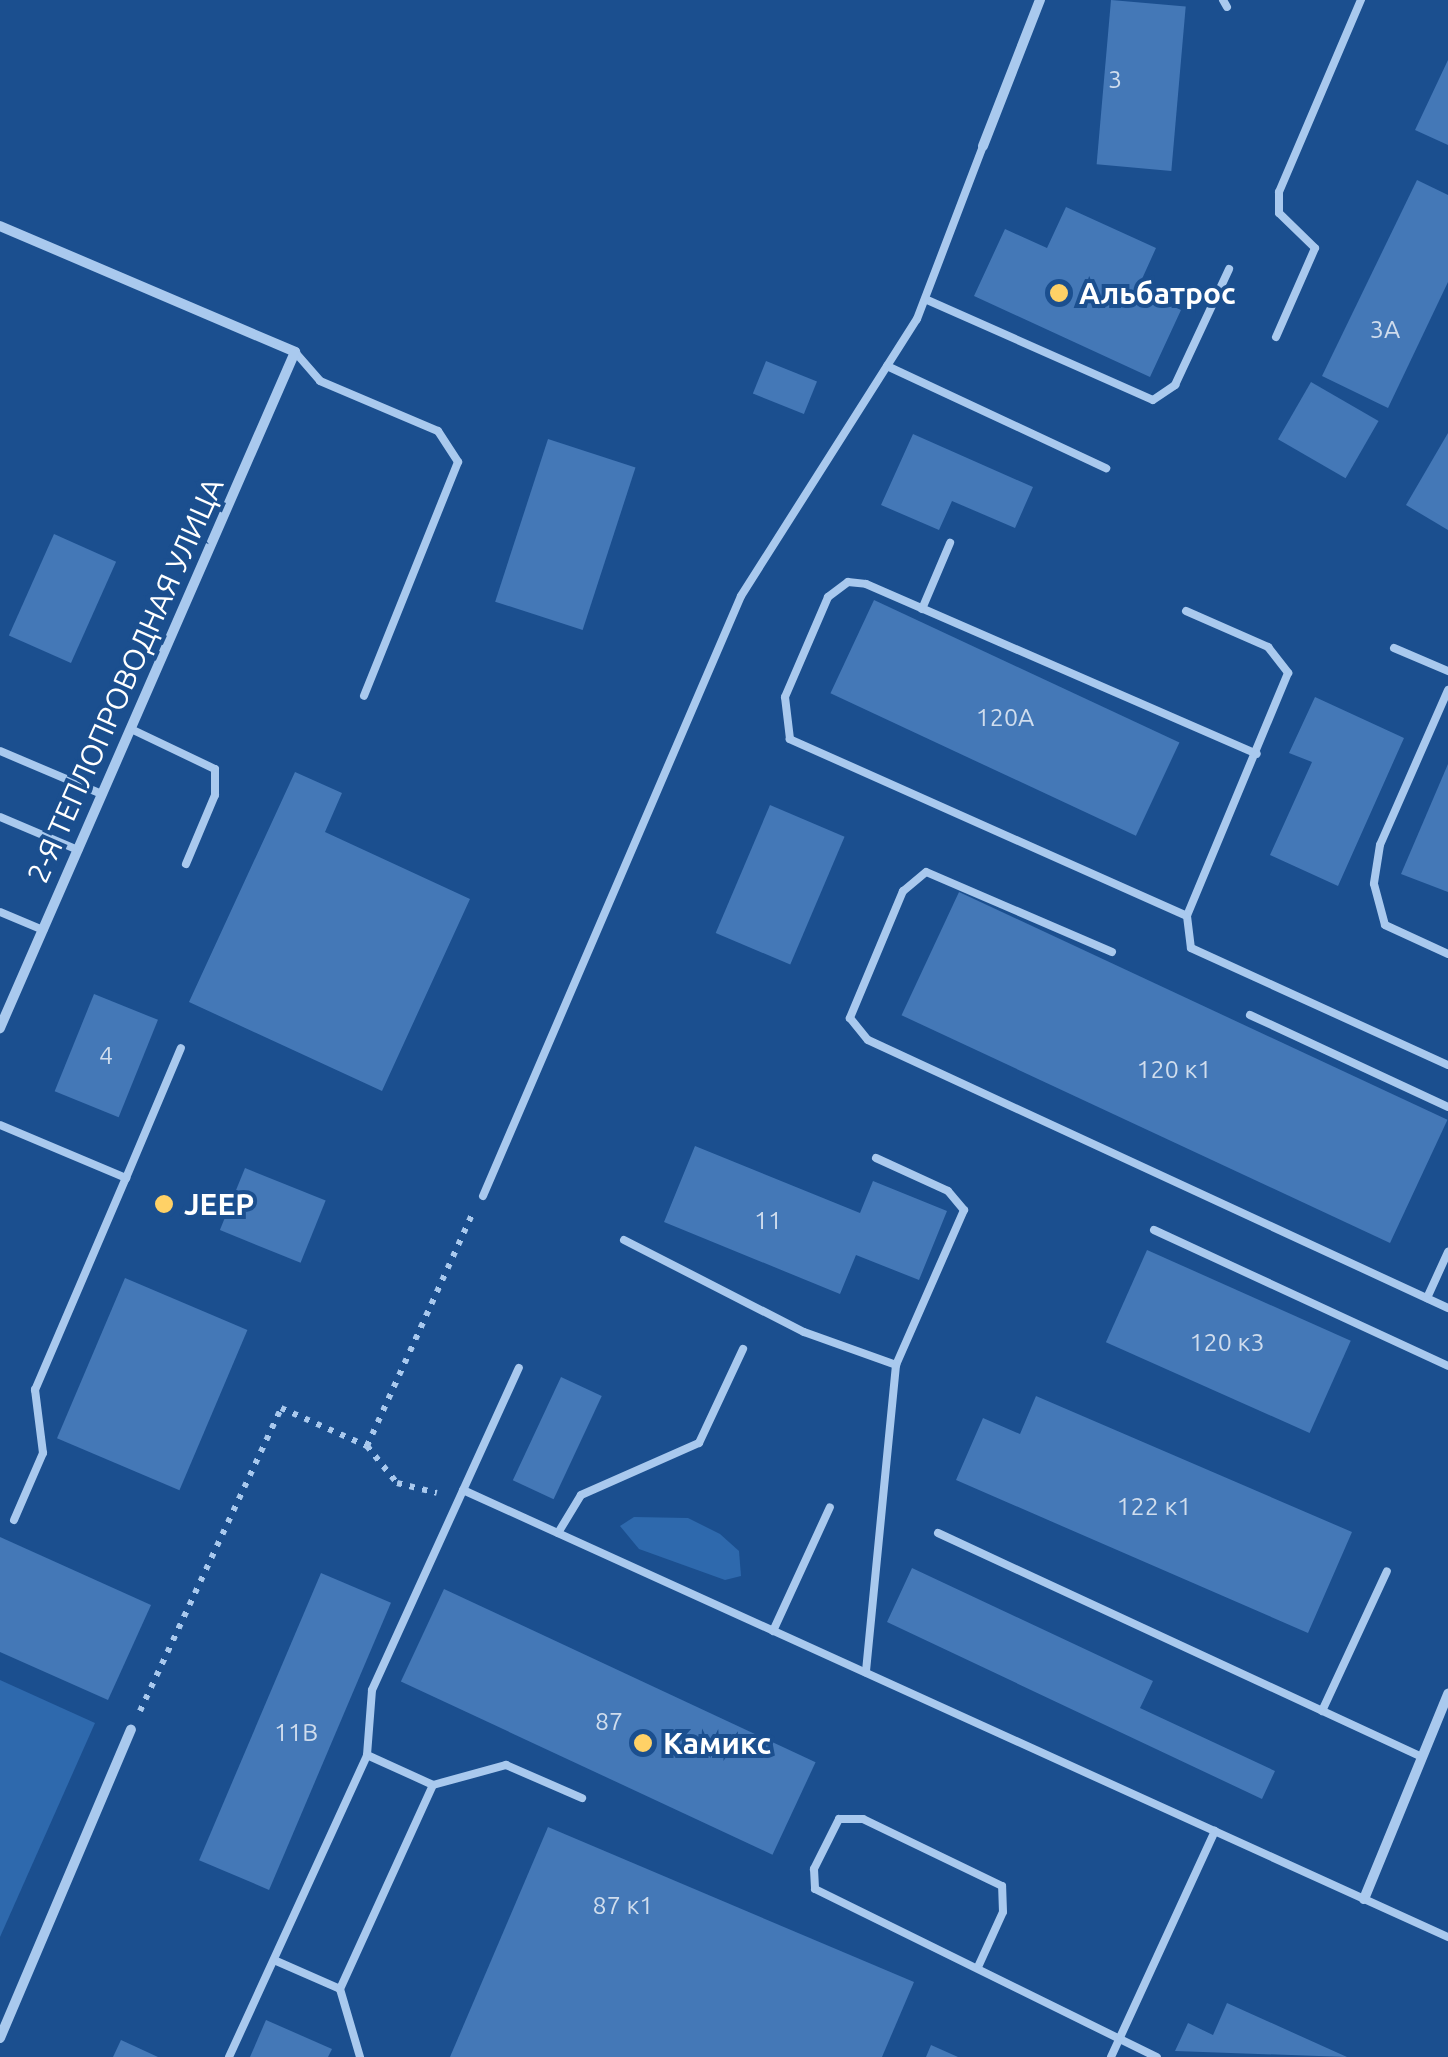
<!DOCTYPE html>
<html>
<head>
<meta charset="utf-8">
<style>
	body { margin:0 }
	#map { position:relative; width:1448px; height:2057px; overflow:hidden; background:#1b4f8f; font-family:Ubuntu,sans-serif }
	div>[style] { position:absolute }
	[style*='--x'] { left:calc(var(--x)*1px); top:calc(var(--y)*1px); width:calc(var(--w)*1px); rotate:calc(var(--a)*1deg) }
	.green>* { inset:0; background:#2e69ad }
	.building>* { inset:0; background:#4478b7; transform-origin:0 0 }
	.path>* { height:6px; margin-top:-3px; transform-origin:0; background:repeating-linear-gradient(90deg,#a9c9ee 0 5px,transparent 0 13px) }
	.service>* { height:8px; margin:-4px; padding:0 4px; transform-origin:4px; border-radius:4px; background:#a9c9ee }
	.minor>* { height:10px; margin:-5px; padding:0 5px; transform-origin:5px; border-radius:5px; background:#a9c9ee }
	.dots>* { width:28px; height:28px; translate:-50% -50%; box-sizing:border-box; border:5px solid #1b4f8f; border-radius:50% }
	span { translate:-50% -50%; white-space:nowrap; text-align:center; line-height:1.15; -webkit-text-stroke:8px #1b4f8f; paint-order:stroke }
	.number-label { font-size:25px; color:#d0dded }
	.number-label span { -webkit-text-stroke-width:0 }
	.poi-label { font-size:30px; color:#fff; font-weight:700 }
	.left { translate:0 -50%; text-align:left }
	.street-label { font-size:30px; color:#fff }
</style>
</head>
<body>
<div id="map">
	<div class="green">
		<i style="clip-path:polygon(634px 1517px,688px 1518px,720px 1534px,739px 1551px,741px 1576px,725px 1580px,639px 1549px,620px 1526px)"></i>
		<i style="clip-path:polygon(0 1680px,95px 1723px,0 1937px)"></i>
	</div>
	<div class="building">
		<i style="left:1111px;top:0;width:75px;height:165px;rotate:5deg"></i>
		<i style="clip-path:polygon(1448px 60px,1448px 145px,1415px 130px)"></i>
		<i style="clip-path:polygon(1417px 180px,1448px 195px,1448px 282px,1388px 408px,1322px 376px)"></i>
		<i style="clip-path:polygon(1066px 207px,1156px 248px,1137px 290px,1181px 310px,1150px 377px,974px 296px,1005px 229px,1047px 248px)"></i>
		<i style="left:766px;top:361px;width:55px;height:35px;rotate:22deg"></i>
		<i style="left:1311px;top:382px;width:78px;height:66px;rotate:30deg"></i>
		<i style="clip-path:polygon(1448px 433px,1448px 530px,1406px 505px)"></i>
		<i style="clip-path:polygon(913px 434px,1033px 487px,1015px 528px,952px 501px,939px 530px,881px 505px)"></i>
		<i style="left:548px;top:439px;width:92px;height:171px;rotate:18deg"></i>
		<i style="left:54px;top:534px;width:68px;height:111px;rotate:24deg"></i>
		<i style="left:874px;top:600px;width:337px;height:103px;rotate:25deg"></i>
		<i style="clip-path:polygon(1315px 697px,1404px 738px,1338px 886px,1270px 855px,1312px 762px,1289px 753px)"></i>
		<i style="clip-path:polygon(1448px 764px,1448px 892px,1401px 874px)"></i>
		<i style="clip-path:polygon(295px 772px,342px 793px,325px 832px,470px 899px,382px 1091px,189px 1002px)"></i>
		<i style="left:770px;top:805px;width:81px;height:139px;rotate:23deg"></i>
		<i style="left:959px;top:892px;width:539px;height:136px;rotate:25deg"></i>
		<i style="left:94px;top:994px;width:69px;height:105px;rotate:22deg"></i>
		<i style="clip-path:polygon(695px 1146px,860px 1213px,873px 1181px,947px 1211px,919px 1280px,856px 1255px,840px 1294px,664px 1222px)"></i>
		<i style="left:245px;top:1168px;width:87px;height:67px;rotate:22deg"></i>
		<i style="left:1147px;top:1250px;width:223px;height:101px;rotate:24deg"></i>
		<i style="left:125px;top:1278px;width:133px;height:174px;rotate:23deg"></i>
		<i style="left:561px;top:1377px;width:45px;height:114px;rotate:25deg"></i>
		<i style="clip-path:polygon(1036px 1396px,1352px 1532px,1308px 1633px,956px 1480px,983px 1418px,1020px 1434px)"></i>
		<i style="clip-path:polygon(0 1537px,151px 1605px,108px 1700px,0 1652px)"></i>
		<i style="clip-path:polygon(912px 1568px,1153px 1681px,1140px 1708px,1275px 1771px,1262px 1799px,887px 1622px)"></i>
		<i style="left:321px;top:1573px;width:76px;height:312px;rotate:23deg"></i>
		<i style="left:444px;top:1589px;width:410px;height:102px;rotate:25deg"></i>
		<i style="clip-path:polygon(548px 1827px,914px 1982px,882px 2057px,450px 2057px)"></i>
		<i style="clip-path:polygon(1227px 2003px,1347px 2057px,1175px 2051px,1188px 2023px,1213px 2035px)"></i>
		<i style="clip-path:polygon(266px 2020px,332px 2049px,328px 2057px,250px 2057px)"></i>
		<i style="clip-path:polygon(121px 2040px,158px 2057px,113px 2057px)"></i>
		<i style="clip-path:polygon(931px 2045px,958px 2057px,926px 2057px)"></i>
	</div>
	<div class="path">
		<i style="--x:367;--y:1446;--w:255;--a:-65.6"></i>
		<i style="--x:140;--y:1711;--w:334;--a:-65"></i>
		<i style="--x:281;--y:1408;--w:94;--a:23.8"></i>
		<i style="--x:367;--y:1446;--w:48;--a:51"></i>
		<i style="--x:397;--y:1483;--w:41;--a:14"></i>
	</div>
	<div class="service">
		<i style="--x:1223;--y:0;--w:8;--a:60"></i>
		<i style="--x:925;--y:299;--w:249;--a:23.9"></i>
		<i style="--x:1153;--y:400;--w:27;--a:-34"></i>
		<i style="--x:1175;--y:385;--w:128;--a:-65"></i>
		<i style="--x:1276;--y:337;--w:97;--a:-66.3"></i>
		<i style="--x:1315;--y:248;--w:50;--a:-135.8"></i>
		<i style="--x:1279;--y:213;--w:21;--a:-90"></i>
		<i style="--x:1279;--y:192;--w:209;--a:-66.9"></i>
		<i style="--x:295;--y:352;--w:38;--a:49"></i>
		<i style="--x:320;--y:381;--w:128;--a:23"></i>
		<i style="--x:438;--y:431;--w:37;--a:57"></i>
		<i style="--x:458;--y:462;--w:252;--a:111.9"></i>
		<i style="--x:887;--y:366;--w:242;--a:25"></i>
		<i style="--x:922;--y:609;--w:72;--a:-67"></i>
		<i style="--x:1186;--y:611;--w:90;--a:23.7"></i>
		<i style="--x:1268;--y:647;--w:33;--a:52"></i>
		<i style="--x:1288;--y:673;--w:263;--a:112.6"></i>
		<i style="--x:1187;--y:916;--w:32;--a:83"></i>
		<i style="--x:1191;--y:948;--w:282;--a:24.5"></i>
		<i style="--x:1394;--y:648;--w:59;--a:23.1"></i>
		<i style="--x:1448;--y:690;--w:169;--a:113.7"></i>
		<i style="--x:1380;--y:845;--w:39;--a:99"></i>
		<i style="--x:1374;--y:884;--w:42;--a:75"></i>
		<i style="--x:1385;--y:925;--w:69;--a:24.7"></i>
		<i style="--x:131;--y:729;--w:93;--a:25.5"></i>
		<i style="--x:215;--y:769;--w:26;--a:90"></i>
		<i style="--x:215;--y:795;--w:75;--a:112.8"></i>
		<i style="--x:0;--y:751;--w:111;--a:22.9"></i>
		<i style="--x:0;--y:817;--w:85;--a:22.9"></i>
		<i style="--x:0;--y:912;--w:47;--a:22.7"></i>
		<i style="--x:1187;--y:916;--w:435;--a:-156"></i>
		<i style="--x:790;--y:739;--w:42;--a:-96.8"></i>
		<i style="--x:785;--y:697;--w:109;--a:-66.7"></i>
		<i style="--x:828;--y:597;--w:25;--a:-37"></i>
		<i style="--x:848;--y:582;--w:18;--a:6"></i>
		<i style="--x:866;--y:584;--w:426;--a:23.5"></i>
		<i style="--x:1112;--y:952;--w:202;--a:-156.7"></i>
		<i style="--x:926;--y:872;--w:30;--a:140"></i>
		<i style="--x:903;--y:891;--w:138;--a:112.7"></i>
		<i style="--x:850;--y:1018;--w:28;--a:51"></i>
		<i style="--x:868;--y:1040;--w:639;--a:24.8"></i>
		<i style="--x:1250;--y:1015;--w:218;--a:24.9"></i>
		<i style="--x:0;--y:1125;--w:137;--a:22.8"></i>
		<i style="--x:126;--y:1178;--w:141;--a:-67.1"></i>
		<i style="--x:876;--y:1158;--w:79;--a:24.6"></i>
		<i style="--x:948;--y:1191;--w:25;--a:50"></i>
		<i style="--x:964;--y:1210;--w:169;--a:113.7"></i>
		<i style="--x:483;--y:1196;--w:653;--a:-66.73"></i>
		<i style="--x:741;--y:596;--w:328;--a:-57.6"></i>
		<i style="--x:917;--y:319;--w:185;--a:-69.1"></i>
		<i style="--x:1154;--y:1230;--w:324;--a:24.8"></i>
		<i style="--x:624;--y:1240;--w:202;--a:27.1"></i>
		<i style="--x:804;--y:1332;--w:98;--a:19.7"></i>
		<i style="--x:896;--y:1365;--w:309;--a:95.6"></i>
		<i style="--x:1427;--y:1298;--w:51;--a:-65.5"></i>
		<i style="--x:463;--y:1490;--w:1082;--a:24.41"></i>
		<i style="--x:14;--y:1520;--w:73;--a:-66.6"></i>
		<i style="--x:43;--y:1453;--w:64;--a:-97.2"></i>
		<i style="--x:35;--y:1390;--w:231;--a:-66.8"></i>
		<i style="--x:558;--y:1533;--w:44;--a:-58.8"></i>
		<i style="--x:581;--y:1495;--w:129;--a:-23.8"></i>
		<i style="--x:699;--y:1443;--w:104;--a:-64.9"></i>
		<i style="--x:938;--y:1533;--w:533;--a:24.84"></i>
		<i style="--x:773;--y:1631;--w:136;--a:-65.3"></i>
		<i style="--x:1322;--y:1711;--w:154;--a:-65.1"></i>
		<i style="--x:367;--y:1755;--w:72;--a:24.4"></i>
		<i style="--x:433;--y:1785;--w:76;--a:-15.3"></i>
		<i style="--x:506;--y:1765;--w:83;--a:23.5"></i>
		<i style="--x:274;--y:1960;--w:72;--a:23.7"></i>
		<i style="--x:340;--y:1989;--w:224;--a:-65.5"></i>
		<i style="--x:978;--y:1967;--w:60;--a:-65.6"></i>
		<i style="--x:1003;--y:1912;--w:26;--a:-92"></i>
		<i style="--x:1002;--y:1886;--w:154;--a:-154.3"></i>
		<i style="--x:863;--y:1819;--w:24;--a:180"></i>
		<i style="--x:839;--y:1819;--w:56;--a:116.6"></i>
		<i style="--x:814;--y:1869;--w:20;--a:87"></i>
		<i style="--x:815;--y:1889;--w:381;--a:26.2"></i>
		<i style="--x:340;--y:1989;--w:71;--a:73.6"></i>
		<i style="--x:229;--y:2057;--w:332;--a:-65.4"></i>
		<i style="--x:367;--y:1755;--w:65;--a:-85.6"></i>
		<i style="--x:372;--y:1690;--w:354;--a:-65.5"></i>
		<i style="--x:1111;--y:2057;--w:249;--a:-65.3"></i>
	</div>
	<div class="minor">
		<i style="--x:983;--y:146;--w:157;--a:-68.7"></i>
		<i style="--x:0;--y:226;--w:321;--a:23.1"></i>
		<i style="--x:295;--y:352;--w:738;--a:113.58"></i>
		<i style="--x:1364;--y:1899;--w:222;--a:-67.7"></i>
		<i style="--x:0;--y:2038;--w:335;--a:-67"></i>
	</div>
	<div class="dots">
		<i style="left:1059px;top:293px;background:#ffd166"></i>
		<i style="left:164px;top:1204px;background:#ffd166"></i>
		<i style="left:643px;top:1743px;background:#ffd166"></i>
	</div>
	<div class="number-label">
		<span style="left:1115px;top:79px">3</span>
		<span style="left:1385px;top:329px">3А</span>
		<span style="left:1005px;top:717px">120А</span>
		<span style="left:106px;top:1055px">4</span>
		<span style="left:1174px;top:1069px">120 к1</span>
		<span style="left:768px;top:1220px">11</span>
		<span style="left:1227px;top:1342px">120 к3</span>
		<span style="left:1154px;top:1506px">122 к1</span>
		<span style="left:609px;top:1721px">87</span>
		<span style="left:296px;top:1732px">11В</span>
		<span style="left:623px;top:1905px">87 к1</span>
	</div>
	<div class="poi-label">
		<span class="left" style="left:1079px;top:293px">Альбатрос</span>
		<span class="left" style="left:184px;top:1204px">JEEP</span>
		<span class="left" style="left:663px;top:1743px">Камикс</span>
	</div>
	<div class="street-label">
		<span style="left:125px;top:680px;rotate:-66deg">2-Я ТЕПЛОПРОВОДНАЯ УЛИЦА</span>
	</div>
</div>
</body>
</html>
